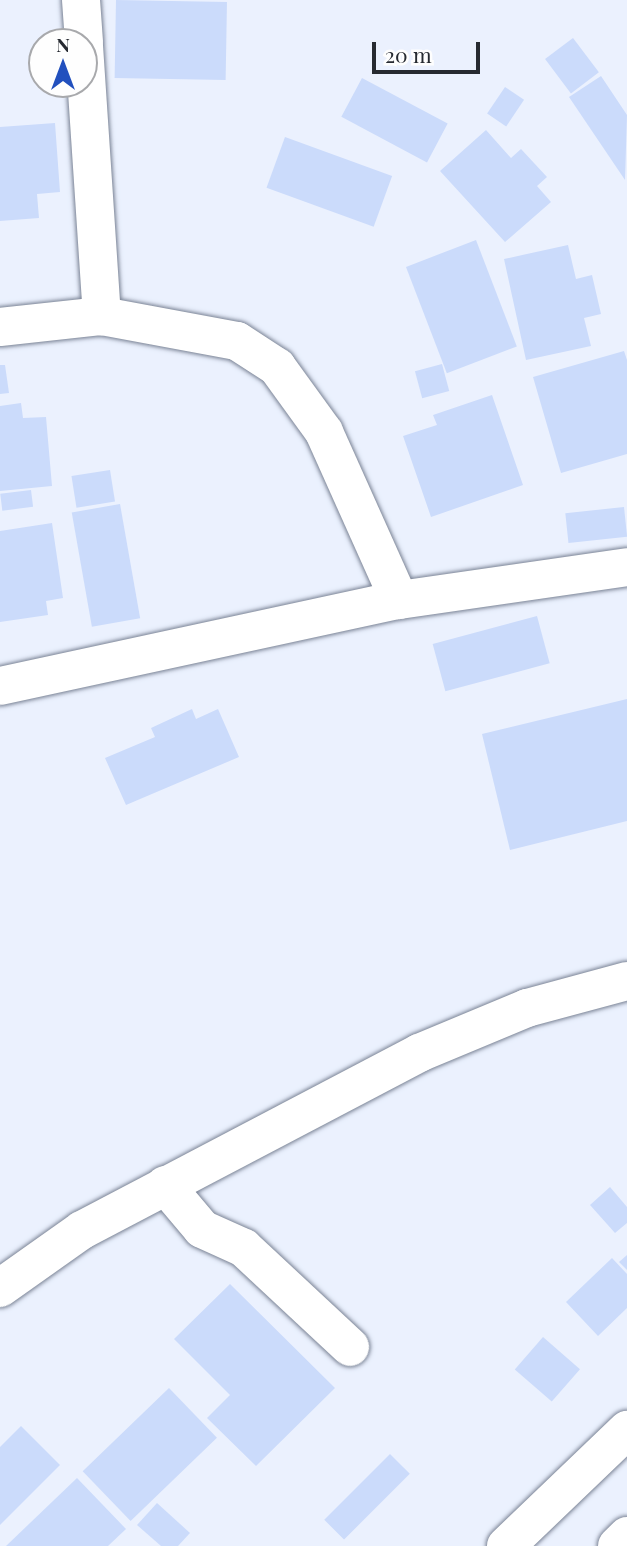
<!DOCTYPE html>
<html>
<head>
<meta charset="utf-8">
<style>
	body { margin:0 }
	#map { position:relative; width:627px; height:1546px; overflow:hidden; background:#ebf1fe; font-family:"Playfair Display",serif }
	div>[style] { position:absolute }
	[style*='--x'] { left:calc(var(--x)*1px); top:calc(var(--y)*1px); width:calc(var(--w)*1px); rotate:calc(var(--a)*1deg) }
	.building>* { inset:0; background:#cbdbfb; transform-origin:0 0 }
	.roads { filter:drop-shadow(0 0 2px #7a8395) drop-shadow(0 0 2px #7a8395) }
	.minor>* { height:38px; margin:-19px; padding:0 19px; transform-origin:19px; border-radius:19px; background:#fff }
	.highway>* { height:38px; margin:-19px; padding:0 19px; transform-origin:19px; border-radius:19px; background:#fff }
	span { translate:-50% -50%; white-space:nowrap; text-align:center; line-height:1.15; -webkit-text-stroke:6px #fefefe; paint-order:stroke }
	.north { position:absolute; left:28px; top:28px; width:70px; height:70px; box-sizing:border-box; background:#fefefe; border:2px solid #a8a9ac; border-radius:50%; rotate:0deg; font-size:19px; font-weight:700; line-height:28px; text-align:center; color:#262a31 }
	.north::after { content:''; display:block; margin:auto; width:24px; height:32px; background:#2250be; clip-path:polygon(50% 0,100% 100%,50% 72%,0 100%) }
	.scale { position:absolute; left:372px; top:42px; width:108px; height:32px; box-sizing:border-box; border:4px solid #262a31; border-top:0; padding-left:9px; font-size:21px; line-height:24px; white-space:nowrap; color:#262a31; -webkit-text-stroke:5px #fefefe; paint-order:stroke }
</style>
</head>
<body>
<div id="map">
	<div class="building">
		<i style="left:116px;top:0;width:111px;height:78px;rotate:1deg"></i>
		<i style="left:573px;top:38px;width:43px;height:35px;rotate:53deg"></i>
		<i style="clip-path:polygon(601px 76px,627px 115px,625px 180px,569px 97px)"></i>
		<i style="left:362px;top:78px;width:97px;height:44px;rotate:28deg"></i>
		<i style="left:505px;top:87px;width:23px;height:32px;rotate:34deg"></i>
		<i style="clip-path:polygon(55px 123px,60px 192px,37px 194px,39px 218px,0 221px,0 127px)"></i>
		<i style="clip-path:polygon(486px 130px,511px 158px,521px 149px,547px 177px,537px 186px,551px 202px,505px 242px,440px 171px)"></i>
		<i style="left:285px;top:137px;width:114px;height:54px;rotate:20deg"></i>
		<i style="left:476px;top:240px;width:114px;height:75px;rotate:69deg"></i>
		<i style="clip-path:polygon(568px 245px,576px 279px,592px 275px,601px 314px,584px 318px,591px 346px,526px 360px,504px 259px)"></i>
		<i style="clip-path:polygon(624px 351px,627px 360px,627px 454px,561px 473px,533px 377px)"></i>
		<i style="left:442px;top:364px;width:28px;height:28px;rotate:75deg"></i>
		<i style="clip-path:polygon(0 365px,5px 365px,9px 393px,0 394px)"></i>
		<i style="clip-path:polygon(492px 395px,523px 485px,431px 517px,403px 436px,437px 425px,433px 415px)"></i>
		<i style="clip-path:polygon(21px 403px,23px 418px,46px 417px,52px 486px,0 491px,0 406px)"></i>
		<i style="left:110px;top:470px;width:32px;height:39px;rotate:81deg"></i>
		<i style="left:31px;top:490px;width:17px;height:31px;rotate:83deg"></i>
		<i style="left:120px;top:504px;width:116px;height:49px;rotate:80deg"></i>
		<i style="left:624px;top:507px;width:30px;height:59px;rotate:84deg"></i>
		<i style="clip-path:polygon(52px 523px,63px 598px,46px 601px,48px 615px,0 622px,0 531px)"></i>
		<i style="left:537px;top:616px;width:49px;height:108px;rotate:75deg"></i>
		<i style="clip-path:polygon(627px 699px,627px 821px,510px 850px,482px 734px)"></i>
		<i style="clip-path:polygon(192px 709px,196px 719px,218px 709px,239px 757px,126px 805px,105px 758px,155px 737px,151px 728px)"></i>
		<i style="clip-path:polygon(610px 1187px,627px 1207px,627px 1223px,615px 1233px,590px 1205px)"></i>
		<i style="clip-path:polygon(627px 1255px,627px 1270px,619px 1262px)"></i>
		<i style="clip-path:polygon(612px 1258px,627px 1274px,627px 1308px,598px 1336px,566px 1302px)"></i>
		<i style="clip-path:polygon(230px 1284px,335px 1388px,256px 1466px,207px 1418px,230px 1395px,174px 1339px)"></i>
		<i style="left:543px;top:1337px;width:49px;height:43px;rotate:41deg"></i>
		<i style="left:169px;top:1388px;width:69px;height:120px;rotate:46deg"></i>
		<i style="clip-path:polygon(21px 1426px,60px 1465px,0 1525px,0 1447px)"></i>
		<i style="left:390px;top:1454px;width:28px;height:93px;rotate:45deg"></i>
		<i style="clip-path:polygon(77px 1478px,126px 1529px,108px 1546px,6px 1546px)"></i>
		<i style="clip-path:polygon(157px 1503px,190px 1533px,178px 1546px,161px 1546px,137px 1525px)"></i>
	</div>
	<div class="roads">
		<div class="minor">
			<i style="--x:81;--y:0;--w:42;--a:85.9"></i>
			<i style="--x:84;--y:46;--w:271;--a:86.2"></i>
			<i style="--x:0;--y:327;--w:103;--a:-6.2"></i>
			<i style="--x:102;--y:316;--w:137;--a:10.5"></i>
			<i style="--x:237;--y:341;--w:48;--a:33"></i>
			<i style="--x:277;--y:367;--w:80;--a:54.1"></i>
			<i style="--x:324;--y:432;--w:184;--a:65.9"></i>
			<i style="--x:0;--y:686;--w:408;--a:-12.2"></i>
			<i style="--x:399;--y:600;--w:230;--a:-8.2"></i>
			<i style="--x:165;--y:1185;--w:57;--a:49.9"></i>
			<i style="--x:202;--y:1229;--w:46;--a:24.3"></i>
			<i style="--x:244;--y:1248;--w:145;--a:43"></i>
			<i style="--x:0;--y:1288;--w:100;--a:-35.3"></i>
			<i style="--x:82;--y:1230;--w:381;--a:-27.7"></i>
			<i style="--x:419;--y:1053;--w:117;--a:-22.6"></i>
			<i style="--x:527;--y:1008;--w:104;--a:-15.1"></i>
		</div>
		<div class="highway">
			<i style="--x:506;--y:1546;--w:168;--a:-43.8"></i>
			<i style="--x:617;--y:1546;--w:14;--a:-45"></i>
		</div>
	</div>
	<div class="north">N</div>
	<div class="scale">20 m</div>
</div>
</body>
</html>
